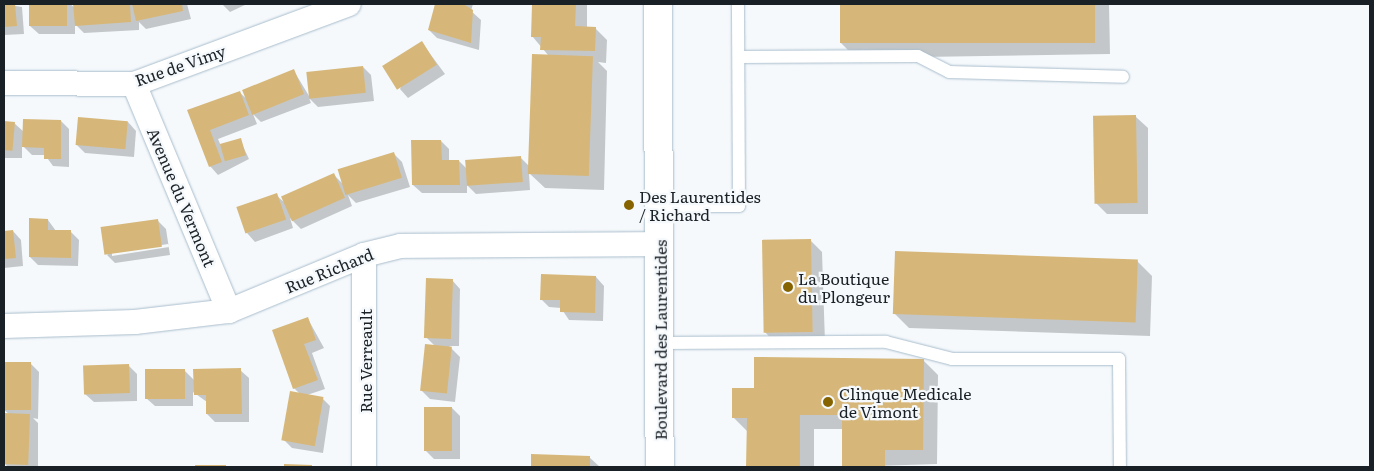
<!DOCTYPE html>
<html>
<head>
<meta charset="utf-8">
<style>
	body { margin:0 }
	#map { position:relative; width:1374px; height:471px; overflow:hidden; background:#f5f9fc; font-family:Literata,serif }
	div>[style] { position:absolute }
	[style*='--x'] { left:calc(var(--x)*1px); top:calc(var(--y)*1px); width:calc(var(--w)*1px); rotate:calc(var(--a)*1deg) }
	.shadow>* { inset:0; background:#0003 }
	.building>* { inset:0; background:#d6b779; transform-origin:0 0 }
	.roads { filter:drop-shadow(0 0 1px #a9bdcc) drop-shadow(0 0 1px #a9bdcc) }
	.service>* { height:12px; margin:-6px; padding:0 6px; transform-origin:6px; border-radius:6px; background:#fff }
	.minor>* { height:24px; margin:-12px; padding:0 12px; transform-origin:12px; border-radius:12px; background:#fff }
	.secondary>* { height:28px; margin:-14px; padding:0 14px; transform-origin:14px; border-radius:14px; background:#fff }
	.dots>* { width:14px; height:14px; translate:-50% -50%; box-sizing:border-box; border:2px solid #f5f9fc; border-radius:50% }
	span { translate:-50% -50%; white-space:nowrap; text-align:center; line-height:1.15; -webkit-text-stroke:4.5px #f5f9fc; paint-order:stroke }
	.street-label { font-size:16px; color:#192026 }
	.poi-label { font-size:16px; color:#192026 }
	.left { translate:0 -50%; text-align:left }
	.frame { position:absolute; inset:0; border:5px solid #192026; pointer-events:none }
</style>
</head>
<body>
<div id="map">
	<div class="shadow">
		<i style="clip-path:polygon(4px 4px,22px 7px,24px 34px,4px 35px)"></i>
		<i style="clip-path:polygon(30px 4px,70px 4px,75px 8px,75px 4px,187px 4px,191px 19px,146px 29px,139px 22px,139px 30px,84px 33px,75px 24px,75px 34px,39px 34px,30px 26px)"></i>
		<i style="clip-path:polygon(222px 4px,247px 4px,230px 12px)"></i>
		<i style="clip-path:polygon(436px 4px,473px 4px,471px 11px,481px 20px,479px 50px,437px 38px,429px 30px)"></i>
		<i style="clip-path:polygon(533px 4px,587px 4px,587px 28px,595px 28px,607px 40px,606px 63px,598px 62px,607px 71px,604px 190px,545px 188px,529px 173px,530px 190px,476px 194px,467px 185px,467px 193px,422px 193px,413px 185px,441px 141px,449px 149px,449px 161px,459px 161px,467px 169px,520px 157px,530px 167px,548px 55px,532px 36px)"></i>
		<i style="clip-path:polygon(841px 4px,1109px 4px,1110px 54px,856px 58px,841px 43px)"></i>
		<i style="clip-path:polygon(422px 43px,445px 74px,408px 98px,400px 89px)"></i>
		<i style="clip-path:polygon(363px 67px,371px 75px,374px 101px,318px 107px,309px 98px,311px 103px,261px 122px,253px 114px,257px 124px,218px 139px,221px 146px,240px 140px,249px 159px,218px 175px,210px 166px,189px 111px,239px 92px,248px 100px,294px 71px,309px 96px)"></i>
		<i style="clip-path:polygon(1136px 117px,1148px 128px,1148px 214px,1107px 214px,1095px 202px)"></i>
		<i style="clip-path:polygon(61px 121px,69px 129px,69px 167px,53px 166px,45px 155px,32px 155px,22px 145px,22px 158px,4px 158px,4px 122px,14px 123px,24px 132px)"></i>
		<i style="clip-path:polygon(128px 122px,136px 131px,134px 157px,85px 153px,77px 145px)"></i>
		<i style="clip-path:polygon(394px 154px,402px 162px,410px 187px,356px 203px,348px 195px,352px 206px,301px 229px,290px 218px,293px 228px,255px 242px,247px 233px,276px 195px,285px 203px,334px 175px,344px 185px)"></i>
		<i style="clip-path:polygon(48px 220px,56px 231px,70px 231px,79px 240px,78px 266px,38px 265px,30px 257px)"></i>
		<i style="clip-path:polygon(evenodd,158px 221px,166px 229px,170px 255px,115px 263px,107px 255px,158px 221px,168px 244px,169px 247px,112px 256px,112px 253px,168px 244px)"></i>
		<i style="clip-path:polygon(13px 231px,21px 240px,23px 266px,4px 268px,4px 232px)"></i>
		<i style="clip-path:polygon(810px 240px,822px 252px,825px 343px,776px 344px,765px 332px)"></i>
		<i style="clip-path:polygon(1137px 261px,1152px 276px,1150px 336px,909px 328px,894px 313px)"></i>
		<i style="clip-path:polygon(596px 277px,604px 286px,603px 321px,569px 320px,561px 308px,549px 307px,541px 299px)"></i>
		<i style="clip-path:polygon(452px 280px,460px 289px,459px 346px,449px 346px,460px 357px,455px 402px,430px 399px,422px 391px,435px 346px,426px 337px)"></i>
		<i style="clip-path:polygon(308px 319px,324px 348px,312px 353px,325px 389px,307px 395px,322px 398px,330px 406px,323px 453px,292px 448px,284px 440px,300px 394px,294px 388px)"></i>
		<i style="clip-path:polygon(923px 360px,938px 375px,937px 464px,843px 467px,843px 429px,814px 429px,814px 467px,838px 467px,748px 467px,748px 432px,733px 417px)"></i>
		<i style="clip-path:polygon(31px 364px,39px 372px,38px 419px,33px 418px,38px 423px,38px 467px,8px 467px,4px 463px,4px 414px,9px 414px,4px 410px)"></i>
		<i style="clip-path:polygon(128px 365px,137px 374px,137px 401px,94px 402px,85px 394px)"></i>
		<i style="clip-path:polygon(184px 370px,195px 381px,240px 370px,249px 378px,249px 422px,215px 422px,207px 414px,207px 402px,193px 392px,193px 406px,155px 406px,146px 398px)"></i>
		<i style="clip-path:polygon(452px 408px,460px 416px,460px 459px,434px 459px,426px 451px)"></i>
		<i style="clip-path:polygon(532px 455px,589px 457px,600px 467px,532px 467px)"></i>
	</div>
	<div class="building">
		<i style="clip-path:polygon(4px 4px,15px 4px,17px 26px,4px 27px)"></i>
		<i style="left:29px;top:4px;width:38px;height:22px"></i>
		<i style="clip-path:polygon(73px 4px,130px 4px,131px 22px,75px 26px)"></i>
		<i style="clip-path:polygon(132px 4px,182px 4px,183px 11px,136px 21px)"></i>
		<i style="clip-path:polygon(435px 4px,463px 4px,473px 10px,471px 43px,428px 30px)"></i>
		<i style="clip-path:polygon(532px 4px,576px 4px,575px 26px,596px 27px,595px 51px,540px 50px,541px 37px,531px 37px)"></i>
		<i style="left:840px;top:4px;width:255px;height:39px"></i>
		<i style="left:422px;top:41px;width:28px;height:47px;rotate:58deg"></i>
		<i style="left:532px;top:54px;width:61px;height:120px;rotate:2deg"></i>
		<i style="left:363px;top:66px;width:27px;height:57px;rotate:84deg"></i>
		<i style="left:294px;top:69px;width:27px;height:56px;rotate:68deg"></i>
		<i style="clip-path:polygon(240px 91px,249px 115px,210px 130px,222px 162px,209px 167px,187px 110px)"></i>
		<i style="left:1136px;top:115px;width:88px;height:43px;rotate:89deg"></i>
		<i style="left:78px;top:117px;width:50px;height:28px;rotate:5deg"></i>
		<i style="clip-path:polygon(23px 119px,61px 120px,61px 159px,44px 159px,44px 148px,22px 147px)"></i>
		<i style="left:4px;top:121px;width:11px;height:29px;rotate:5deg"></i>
		<i style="left:241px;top:138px;width:18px;height:22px;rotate:74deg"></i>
		<i style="clip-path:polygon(411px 140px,441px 140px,442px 160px,459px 160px,460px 185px,412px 185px)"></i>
		<i style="left:394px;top:152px;width:27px;height:59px;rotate:73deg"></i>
		<i style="left:521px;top:156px;width:26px;height:56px;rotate:86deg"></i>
		<i style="left:334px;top:173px;width:27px;height:58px;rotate:66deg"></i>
		<i style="left:277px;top:193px;width:28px;height:43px;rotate:71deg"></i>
		<i style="clip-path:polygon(29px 218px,48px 219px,48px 230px,71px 230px,71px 258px,29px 257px)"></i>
		<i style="left:158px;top:219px;width:28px;height:58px;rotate:82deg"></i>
		<i style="clip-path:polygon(13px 230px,16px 258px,4px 259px,4px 231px)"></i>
		<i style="left:811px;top:239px;width:93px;height:49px;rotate:89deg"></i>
		<i style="left:895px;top:251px;width:243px;height:63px;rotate:2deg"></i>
		<i style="clip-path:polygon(541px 274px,596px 276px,595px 313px,560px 312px,560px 300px,540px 300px)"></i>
		<i style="left:426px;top:278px;width:27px;height:60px;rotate:2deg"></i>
		<i style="clip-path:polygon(308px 317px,316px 340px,304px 344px,318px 380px,293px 389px,272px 330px)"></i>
		<i style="left:425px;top:344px;width:27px;height:47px;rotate:6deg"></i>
		<i style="clip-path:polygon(754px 357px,924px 359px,923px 450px,885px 450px,885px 467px,842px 467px,842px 415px,800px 415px,800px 467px,746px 467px,747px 418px,732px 418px,732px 388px,754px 388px)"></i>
		<i style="left:4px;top:362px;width:27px;height:48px"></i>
		<i style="left:129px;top:364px;width:29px;height:46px;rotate:88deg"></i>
		<i style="clip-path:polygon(241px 368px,242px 414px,206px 414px,206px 395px,194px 395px,193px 369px)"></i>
		<i style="left:145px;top:369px;width:40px;height:30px"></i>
		<i style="left:290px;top:391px;width:34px;height:50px;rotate:10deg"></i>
		<i style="left:424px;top:407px;width:28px;height:44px"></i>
		<i style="left:4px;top:413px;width:26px;height:51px;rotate:2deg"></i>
		<i style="clip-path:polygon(531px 454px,590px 456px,590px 467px,531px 467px)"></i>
		<i style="clip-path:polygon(284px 464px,312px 465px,312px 467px,284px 467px)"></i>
		<i style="left:195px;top:465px;width:31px;height:2px"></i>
	</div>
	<div class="roads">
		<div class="service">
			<i style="--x:739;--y:57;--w:179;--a:-0.3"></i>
			<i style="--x:918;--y:56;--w:35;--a:27"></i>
			<i style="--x:949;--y:72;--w:174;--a:1.6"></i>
			<i style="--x:659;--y:206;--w:80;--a:0"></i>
			<i style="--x:739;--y:206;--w:202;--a:-90.3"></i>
			<i style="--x:660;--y:343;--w:226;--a:-0.3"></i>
			<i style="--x:886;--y:342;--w:68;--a:14.4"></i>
			<i style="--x:952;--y:359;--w:167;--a:0"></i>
			<i style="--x:1119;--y:359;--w:108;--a:89.5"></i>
		</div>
		<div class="minor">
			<i style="--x:4;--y:83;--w:130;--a:0.4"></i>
			<i style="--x:134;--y:84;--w:229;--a:-20.4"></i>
			<i style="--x:134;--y:84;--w:246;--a:67.3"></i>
			<i style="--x:4;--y:326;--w:131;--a:-1.7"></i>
			<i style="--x:135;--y:322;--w:95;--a:-6.7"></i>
			<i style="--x:229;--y:311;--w:146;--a:-22.5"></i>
			<i style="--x:364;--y:255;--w:37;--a:-14"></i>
			<i style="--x:400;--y:246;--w:259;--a:-0.4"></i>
			<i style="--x:364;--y:467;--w:212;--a:-90"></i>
		</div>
		<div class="secondary">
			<i style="--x:658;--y:4;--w:463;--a:89.8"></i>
		</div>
	</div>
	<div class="dots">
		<i style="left:629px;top:205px;background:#876300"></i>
		<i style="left:788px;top:287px;background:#876300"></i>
		<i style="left:828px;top:402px;background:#876300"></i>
	</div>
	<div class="street-label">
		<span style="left:180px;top:65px;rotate:-19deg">Rue de Vimy</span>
		<span style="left:182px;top:197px;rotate:67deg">Avenue du Vermont</span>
		<span style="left:329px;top:270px;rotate:-22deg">Rue Richard</span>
		<span style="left:660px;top:340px;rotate:-90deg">Boulevard des Laurentides</span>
		<span style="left:365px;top:361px;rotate:-90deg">Rue Verreault</span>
	</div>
	<div class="poi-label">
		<span class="left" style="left:639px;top:205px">Des Laurentides<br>/ Richard</span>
		<span class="left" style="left:798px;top:287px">La Boutique<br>du Plongeur</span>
		<span class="left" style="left:839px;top:402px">Clinque Medicale<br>de Vimont</span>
	</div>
	<div class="frame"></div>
</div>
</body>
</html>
